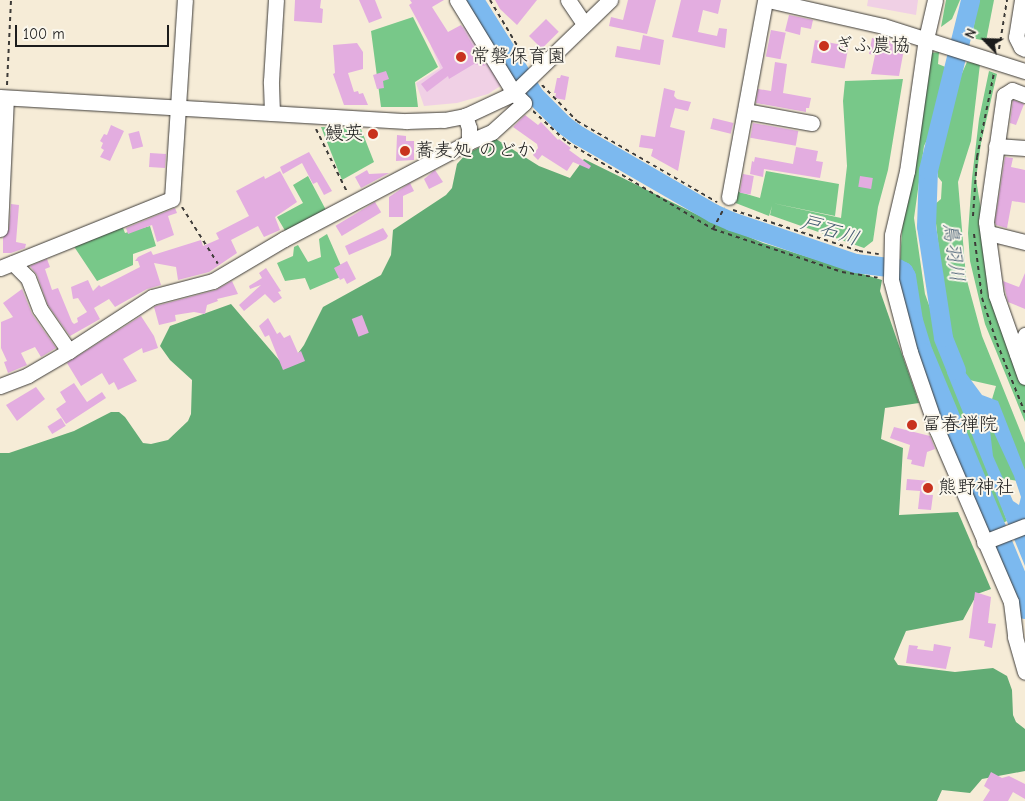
<!DOCTYPE html>
<html>
<head>
<meta charset="utf-8">
<style>
	body { margin:0 }
	#map { position:relative; width:1025px; height:801px; overflow:hidden; background:#f6ecd7; font-family:"Comic Neue","Klee One",sans-serif }
	div>[style] { position:absolute }
	[style*='--x'] { left:calc(var(--x)*1px); top:calc(var(--y)*1px); width:calc(var(--w)*1px); rotate:calc(var(--a)*1deg) }
	.built>* { inset:0; background:#f0d0e5 }
	.green>* { inset:0; background:#78c889 }
	.forest>* { inset:0; background:#62ac75 }
	.water>* { inset:0; background:#7cb9ef }
	.river>* { height:19px; margin:-9.5px; padding:0 9.5px; transform-origin:9.5px; border-radius:9.5px; background:#7cb9ef }
	.building>* { inset:0; background:#e3ade0; transform-origin:0 0 }
	.path>* { height:2px; margin-top:-1px; transform-origin:0; background:repeating-linear-gradient(90deg,#3d3b38 0 4px,transparent 0 8px) }
	.roads { filter:drop-shadow(0 0 1px #3d3b38) drop-shadow(0 0 1px #3d3b38) }
	.minor>* { height:15px; margin:-7.5px; padding:0 7.5px; transform-origin:7.5px; border-radius:7.5px; background:#fff }
	.dots>* { width:14px; height:14px; translate:-50% -50%; box-sizing:border-box; border:2px solid #fbf7ec; border-radius:50% }
	span { translate:-50% -50%; white-space:nowrap; text-align:center; line-height:1.15; -webkit-text-stroke:4px #fbf7ec; paint-order:stroke }
	.poi-label { font-size:19px; color:#1c1c1c }
	.left { translate:0 -50%; text-align:left }
	.right { translate:-100% -50%; text-align:right }
	.water-label { font-size:20px; color:#425b70; font-style:italic }
	.north { position:absolute; left:960px; top:15px; width:50px; height:50px; -webkit-text-stroke:4px #fbf7ec; paint-order:stroke; rotate:294deg; font-size:14px; font-weight:700; line-height:20px; text-align:center; color:#1c1c1c }
	.north::after { content:''; display:block; margin:auto; width:18px; height:22px; background:#1c1c1c; clip-path:polygon(50% 0,100% 100%,50% 72%,0 100%) }
	.scale { position:absolute; left:15px; top:25px; width:154px; height:22px; box-sizing:border-box; border:2px solid #1c1c1c; border-top:0; padding-left:6px; font-size:15px; line-height:18px; white-space:nowrap; color:#1c1c1c; -webkit-text-stroke:4px #fbf7ec; paint-order:stroke }
</style>
</head>
<body>
<div id="map">
	<div class="built">
		<i style="clip-path:polygon(868px 0,918px 0,916px 15px,867px 6px)"></i>
		<i style="clip-path:polygon(468px 24px,502px 85px,488px 94px,457px 103px,424px 106px,416px 83px,440px 68px,431px 46px)"></i>
	</div>
	<div class="green">
		<i style="clip-path:polygon(946px 0,960px 0,952px 19px,941px 27px)"></i>
		<i style="clip-path:polygon(978px 0,994px 0,986px 41px,972px 38px)"></i>
		<i style="clip-path:polygon(413px 17px,438px 67px,415px 82px,418px 107px,381px 107px,371px 31px)"></i>
		<i style="clip-path:polygon(939px 52px,938px 64px,948px 68px,946px 81px,951px 91px,924px 146px,914px 218px,925px 294px,1007px 521px,986px 530px,926px 371px,899px 279px,902px 230px,930px 53px)"></i>
		<i style="clip-path:polygon(967px 62px,980px 64px,971px 141px,958px 182px,966px 277px,982px 336px,1025px 443px,1025px 482px,1000px 478px,987px 451px,983px 429px,996px 386px,965px 379px,947px 324px,934px 205px,941px 199px,942px 182px,938px 177px,938px 127px)"></i>
		<i style="clip-path:polygon(989px 71px,997px 74px,981px 143px,976px 179px,983px 222px,1025px 382px,1025px 422px,985px 324px,970px 261px,968px 233px,972px 178px,979px 119px)"></i>
		<i style="clip-path:polygon(903px 79px,888px 170px,878px 207px,873px 241px,864px 248px,770px 215px,772px 206px,769px 216px,733px 202px,736px 191px,760px 198px,766px 171px,839px 184px,835px 216px,772px 203px,841px 218px,847px 166px,843px 101px,845px 81px)"></i>
		<i style="clip-path:polygon(321px 127px,361px 129px,374px 162px,342px 180px)"></i>
		<i style="clip-path:polygon(308px 176px,327px 212px,287px 234px,277px 217px,303px 203px,293px 185px)"></i>
		<i style="clip-path:polygon(121px 223px,125px 233px,150px 226px,156px 246px,133px 254px,133px 265px,97px 281px,71px 242px)"></i>
		<i style="clip-path:polygon(327px 234px,345px 275px,310px 290px,305px 278px,285px 281px,277px 263px,293px 256px,294px 247px,298px 245px,308px 262px,321px 257px,319px 239px)"></i>
	</div>
	<div class="forest">
		<i style="clip-path:polygon(496px 139px,539px 166px,570px 178px,584px 159px,700px 216px,763px 243px,882px 280px,880px 291px,919px 403px,885px 408px,881px 439px,903px 448px,899px 515px,958px 512px,991px 589px,977px 594px,963px 620px,906px 631px,894px 659px,898px 665px,955px 672px,993px 668px,1007px 676px,1012px 690px,1013px 715px,1016px 722px,1025px 729px,1025px 771px,982px 779px,970px 793px,942px 790px,937px 801px,0 801px,0 453px,9px 453px,74px 431px,111px 412px,119px 412px,125px 417px,143px 443px,151px 444px,168px 440px,188px 421px,191px 414px,192px 380px,170px 360px,160px 346px,170px 326px,231px 304px,279px 360px,286px 363px,294px 359px,304px 345px,323px 307px,381px 275px,391px 255px,393px 230px,446px 195px,452px 188px,457px 164px,466px 154px)"></i>
	</div>
	<div class="water">
		<i style="clip-path:polygon(evenodd,945px 345px,982px 395px,998px 401px,1025px 470px,1025px 566px,947px 373px,945px 345px,989px 422px,1014px 476px,1021px 497px,1019px 505px,1013px 501px,993px 456px,989px 422px)"></i>
	</div>
	<div class="river">
		<i style="--x:474;--y:0;--w:112;--a:57.7"></i>
		<i style="--x:534;--y:95;--w:42;--a:45"></i>
		<i style="--x:564;--y:125;--w:17;--a:36"></i>
		<i style="--x:578;--y:135;--w:156;--a:30"></i>
		<i style="--x:713;--y:213;--w:20;--a:24"></i>
		<i style="--x:731;--y:221;--w:131;--a:18.7"></i>
		<i style="--x:855;--y:263;--w:42;--a:6.8"></i>
		<i style="--x:897;--y:268;--w:7;--a:27"></i>
		<i style="--x:903;--y:271;--w:6;--a:59"></i>
		<i style="--x:906;--y:276;--w:45;--a:81"></i>
		<i style="--x:913;--y:320;--w:34;--a:73"></i>
		<i style="--x:923;--y:352;--w:245;--a:67.4"></i>
		<i style="--x:1017;--y:578;--w:32;--a:76"></i>
		<i style="--x:956;--y:370;--w:35;--a:-112"></i>
		<i style="--x:943;--y:337;--w:112;--a:-98.7"></i>
		<i style="--x:926;--y:226;--w:56;--a:-88"></i>
		<i style="--x:928;--y:170;--w:175;--a:-76.1"></i>
	</div>
	<div class="building">
		<i style="clip-path:polygon(295px 0,321px 0,320px 8px,323px 9px,322px 23px,294px 21px)"></i>
		<i style="clip-path:polygon(359px 0,375px 0,382px 18px,369px 23px)"></i>
		<i style="clip-path:polygon(410px 0,444px 0,432px 7px,448px 32px,461px 25px,485px 66px,474px 64px,449px 79px,448px 76px,427px 92px,421px 84px,443px 68px,409px 5px,412px 3px)"></i>
		<i style="clip-path:polygon(495px 0,537px 0,517px 25px,500px 9px)"></i>
		<i style="clip-path:polygon(628px 0,656px 0,647px 34px,609px 26px,611px 17px,623px 20px)"></i>
		<i style="clip-path:polygon(681px 0,721px 0,718px 14px,703px 10px,698px 32px,717px 36px,719px 28px,727px 29px,725px 48px,672px 37px)"></i>
		<i style="clip-path:polygon(789px 15px,813px 20px,811px 29px,801px 27px,800px 35px,785px 31px)"></i>
		<i style="left:546px;top:19px;width:18px;height:24px;rotate:45deg"></i>
		<i style="left:771px;top:30px;width:15px;height:27px;rotate:11deg"></i>
		<i style="clip-path:polygon(643px 35px,664px 40px,660px 65px,615px 57px,617px 46px,640px 50px)"></i>
		<i style="clip-path:polygon(872px 38px,905px 44px,899px 76px,871px 74px,875px 55px,869px 54px)"></i>
		<i style="left:815px;top:40px;width:34px;height:23px;rotate:10deg"></i>
		<i style="clip-path:polygon(357px 43px,363px 52px,363px 69px,348px 73px,354px 92px,358px 91px,359px 94px,363px 93px,368px 105px,344px 105px,333px 74px,335px 73px,333px 45px)"></i>
		<i style="clip-path:polygon(775px 62px,787px 64px,783px 93px,811px 98px,809px 108px,806px 108px,806px 112px,756px 103px,758px 89px,771px 91px)"></i>
		<i style="clip-path:polygon(386px 71px,389px 79px,383px 81px,384px 88px,377px 89px,373px 75px)"></i>
		<i style="clip-path:polygon(561px 75px,569px 77px,565px 100px,555px 98px,556px 93px,554px 93px,557px 78px,560px 78px)"></i>
		<i style="clip-path:polygon(664px 88px,675px 91px,674px 96px,677px 99px,691px 102px,688px 111px,675px 108px,670px 127px,685px 131px,678px 171px,651px 156px,653px 149px,639px 147px,641px 135px,655px 137px)"></i>
		<i style="clip-path:polygon(1013px 100px,1024px 104px,1016px 125px,1010px 123px)"></i>
		<i style="clip-path:polygon(525px 115px,538px 125px,541px 122px,558px 140px,559px 139px,571px 148px,569px 150px,591px 166px,589px 169px,573px 162px,567px 171px,542px 155px,538px 160px,533px 155px,538px 148px,537px 144px,513px 127px)"></i>
		<i style="left:713px;top:118px;width:21px;height:11px;rotate:14deg"></i>
		<i style="left:753px;top:123px;width:46px;height:15px;rotate:10deg"></i>
		<i style="clip-path:polygon(111px 125px,124px 131px,110px 161px,100px 157px,104px 150px,101px 148px,103px 143px,100px 141px,104px 134px,107px 135px)"></i>
		<i style="left:139px;top:131px;width:16px;height:11px;rotate:75deg"></i>
		<i style="clip-path:polygon(397px 135px,406px 136px,406px 141px,414px 141px,414px 160px,396px 161px)"></i>
		<i style="clip-path:polygon(796px 147px,818px 151px,816px 161px,823px 162px,820px 178px,764px 169px,763px 177px,750px 174px,752px 161px,754px 162px,755px 157px,793px 164px)"></i>
		<i style="clip-path:polygon(309px 152px,332px 191px,324px 195px,317px 182px,313px 184px,302px 163px,283px 174px,280px 167px)"></i>
		<i style="left:150px;top:153px;width:16px;height:14px;rotate:4deg"></i>
		<i style="clip-path:polygon(1005px 157px,1013px 158px,1011px 167px,1025px 170px,1025px 203px,1012px 201px,1007px 228px,996px 225px,995px 222px)"></i>
		<i style="clip-path:polygon(367px 170px,369px 174px,389px 173px,361px 188px,355px 177px)"></i>
		<i style="clip-path:polygon(435px 170px,443px 182px,429px 189px,424px 179px)"></i>
		<i style="clip-path:polygon(280px 171px,297px 202px,275px 217px,280px 230px,264px 237px,258px 226px,231px 240px,237px 253px,209px 272px,178px 280px,176px 267px,154px 263px,161px 285px,147px 289px,115px 307px,109px 299px,94px 308px,100px 319px,70px 336px,48px 305px,37px 275px,30px 266px,47px 259px,50px 267px,45px 269px,52px 290px,58px 288px,72px 322px,74px 324px,78px 322px,77px 318px,87px 312px,78px 298px,73px 299px,71px 287px,88px 280px,93px 291px,99px 285px,101px 287px,140px 267px,138px 261px,135px 261px,138px 257px,151px 251px,153px 255px,201px 240px,203px 246px,219px 239px,216px 233px,249px 216px,236px 191px,264px 176px,265px 179px)"></i>
		<i style="left:743px;top:174px;width:11px;height:19px;rotate:10deg"></i>
		<i style="left:860px;top:176px;width:13px;height:11px;rotate:9deg"></i>
		<i style="clip-path:polygon(410px 183px,414px 191px,403px 196px,403px 217px,389px 217px,389px 197px)"></i>
		<i style="left:375px;top:202px;width:12px;height:46px;rotate:59deg"></i>
		<i style="clip-path:polygon(11px 204px,19px 205px,16px 242px,26px 244px,25px 248px,11px 253px,3px 253px,3px 238px,9px 229px)"></i>
		<i style="clip-path:polygon(175px 208px,177px 213px,168px 216px,174px 235px,157px 242px,152px 225px,128px 234px,126px 228px)"></i>
		<i style="clip-path:polygon(383px 228px,388px 236px,386px 239px,349px 255px,345px 246px)"></i>
		<i style="clip-path:polygon(347px 261px,356px 279px,347px 284px,344px 278px,340px 280px,334px 268px)"></i>
		<i style="clip-path:polygon(266px 268px,281px 291px,278px 292px,282px 298px,274px 303px,265px 294px,244px 311px,239px 305px,261px 285px,250px 289px,249px 286px,262px 278px,259px 273px)"></i>
		<i style="clip-path:polygon(1025px 273px,1025px 309px,1008px 302px,1003px 281px,1019px 287px)"></i>
		<i style="clip-path:polygon(232px 281px,238px 294px,217px 299px,218px 301px,207px 305px,205px 314px,194px 312px,175px 315px,176px 321px,159px 325px,154px 307px,156px 306px,216px 290px)"></i>
		<i style="clip-path:polygon(22px 289px,32px 314px,56px 348px,41px 357px,35px 347px,21px 353px,27px 365px,8px 373px,4px 362px,7px 361px,1px 348px,1px 322px,13px 317px,3px 303px)"></i>
		<i style="left:362px;top:315px;width:19px;height:11px;rotate:69deg"></i>
		<i style="clip-path:polygon(141px 316px,154px 336px,158px 348px,143px 353px,142px 348px,123px 359px,137px 381px,118px 390px,114px 382px,109px 385px,102px 373px,81px 386px,67px 363px)"></i>
		<i style="clip-path:polygon(268px 318px,277px 334px,280px 332px,284px 338px,290px 335px,298px 353px,301px 351px,305px 361px,283px 370px,269px 335px,265px 337px,259px 326px)"></i>
		<i style="clip-path:polygon(74px 383px,87px 402px,102px 392px,106px 398px,66px 424px,56px 409px,66px 402px,60px 392px)"></i>
		<i style="clip-path:polygon(36px 387px,45px 399px,17px 421px,6px 405px)"></i>
		<i style="left:61px;top:418px;width:9px;height:16px;rotate:58deg"></i>
		<i style="clip-path:polygon(894px 427px,930px 436px,935px 449px,927px 452px,924px 467px,911px 464px,912px 460px,907px 459px,910px 445px,890px 438px)"></i>
		<i style="clip-path:polygon(907px 479px,930px 481px,929px 495px,933px 495px,931px 510px,918px 509px,920px 491px,906px 490px)"></i>
		<i style="clip-path:polygon(975px 592px,991px 597px,988px 623px,996px 624px,992px 648px,984px 646px,985px 641px,969px 638px)"></i>
		<i style="clip-path:polygon(934px 644px,951px 647px,946px 669px,906px 663px,909px 645px,918px 646px,917px 649px,933px 651px)"></i>
		<i style="clip-path:polygon(991px 772px,1002px 778px,1009px 776px,1025px 784px,1025px 799px,1013px 792px,1008px 801px,983px 801px,990px 790px,984px 786px)"></i>
	</div>
	<div class="path">
		<i style="--x:490;--y:0;--w:72;--a:59.2"></i>
		<i style="--x:999;--y:49;--w:50;--a:-80.7"></i>
		<i style="--x:7;--y:85;--w:85;--a:-87.3"></i>
		<i style="--x:542;--y:85;--w:50;--a:45.8"></i>
		<i style="--x:577;--y:121;--w:162;--a:30.1"></i>
		<i style="--x:533;--y:111;--w:46;--a:42.4"></i>
		<i style="--x:567;--y:142;--w:170;--a:30.8"></i>
		<i style="--x:713;--y:229;--w:136;--a:18.4"></i>
		<i style="--x:842;--y:272;--w:36;--a:9"></i>
		<i style="--x:316;--y:129;--w:70;--a:63.8"></i>
		<i style="--x:182;--y:207;--w:67;--a:57.7"></i>
		<i style="--x:733;--y:210;--w:133;--a:18"></i>
		<i style="--x:859;--y:251;--w:20;--a:9"></i>
		<i style="--x:973;--y:216;--w:59;--a:-86.1"></i>
		<i style="--x:977;--y:157;--w:86;--a:-78.6"></i>
		<i style="--x:713;--y:229;--w:24;--a:-62"></i>
		<i style="--x:974;--y:234;--w:64;--a:82.9"></i>
		<i style="--x:982;--y:298;--w:47;--a:71.6"></i>
		<i style="--x:997;--y:343;--w:75;--a:68.2"></i>
	</div>
	<div class="roads">
		<div class="minor">
			<i style="--x:457;--y:0;--w:109;--a:58.5"></i>
			<i style="--x:514;--y:93;--w:14;--a:45"></i>
			<i style="--x:524;--y:103;--w:43;--a:137.8"></i>
			<i style="--x:492;--y:132;--w:25;--a:157"></i>
			<i style="--x:568;--y:0;--w:29;--a:56"></i>
			<i style="--x:768;--y:0;--w:118;--a:12.7"></i>
			<i style="--x:883;--y:26;--w:149;--a:17.6"></i>
			<i style="--x:935;--y:0;--w:39;--a:103"></i>
			<i style="--x:926;--y:38;--w:134;--a:98.1"></i>
			<i style="--x:907;--y:171;--w:66;--a:103.2"></i>
			<i style="--x:892;--y:235;--w:45;--a:91.3"></i>
			<i style="--x:891;--y:280;--w:74;--a:75.2"></i>
			<i style="--x:910;--y:352;--w:83;--a:70.9"></i>
			<i style="--x:937;--y:430;--w:187;--a:66.7"></i>
			<i style="--x:1011;--y:602;--w:35;--a:83"></i>
			<i style="--x:1015;--y:637;--w:36;--a:74"></i>
			<i style="--x:1022;--y:0;--w:37;--a:99"></i>
			<i style="--x:1016;--y:37;--w:11;--a:63"></i>
			<i style="--x:1021;--y:47;--w:4;--a:27"></i>
			<i style="--x:1025;--y:95;--w:14;--a:-159"></i>
			<i style="--x:1012;--y:90;--w:9;--a:148"></i>
			<i style="--x:1004;--y:95;--w:128;--a:98.1"></i>
			<i style="--x:986;--y:222;--w:74;--a:82.2"></i>
			<i style="--x:996;--y:295;--w:87;--a:70.5"></i>
			<i style="--x:0;--y:97;--w:407;--a:3.4"></i>
			<i style="--x:406;--y:121;--w:38;--a:-2"></i>
			<i style="--x:444;--y:120;--w:21;--a:-11"></i>
			<i style="--x:465;--y:116;--w:54;--a:-25.1"></i>
			<i style="--x:514;--y:93;--w:134;--a:-44.1"></i>
			<i style="--x:745;--y:111;--w:68;--a:10.2"></i>
			<i style="--x:272;--y:113;--w:32;--a:-92"></i>
			<i style="--x:271;--y:81;--w:81;--a:-86.5"></i>
			<i style="--x:996;--y:146;--w:29;--a:4"></i>
			<i style="--x:729;--y:197;--w:200;--a:-79.6"></i>
			<i style="--x:0;--y:229;--w:131;--a:-87.4"></i>
			<i style="--x:989;--y:233;--w:37;--a:14"></i>
			<i style="--x:13;--y:263;--w:21;--a:45"></i>
			<i style="--x:28;--y:278;--w:33;--a:69"></i>
			<i style="--x:40;--y:309;--w:51;--a:55.4"></i>
			<i style="--x:0;--y:268;--w:185;--a:-21.9"></i>
			<i style="--x:172;--y:199;--w:199;--a:-86.3"></i>
			<i style="--x:1017;--y:354;--w:21;--a:-67"></i>
			<i style="--x:0;--y:386;--w:30;--a:-21"></i>
			<i style="--x:28;--y:375;--w:48;--a:-30.3"></i>
			<i style="--x:69;--y:351;--w:99;--a:-33"></i>
			<i style="--x:152;--y:297;--w:63;--a:-14.7"></i>
			<i style="--x:213;--y:281;--w:82;--a:-30.6"></i>
			<i style="--x:284;--y:239;--w:209;--a:-27.7"></i>
			<i style="--x:469;--y:142;--w:14;--a:-90"></i>
			<i style="--x:469;--y:128;--w:13;--a:-108"></i>
			<i style="--x:984;--y:542;--w:44;--a:-21.3"></i>
		</div>
	</div>
	<div class="dots">
		<i style="left:824px;top:46px;background:#c8321e"></i>
		<i style="left:461px;top:57px;background:#c8321e"></i>
		<i style="left:373px;top:134px;background:#c8321e"></i>
		<i style="left:405px;top:151px;background:#c8321e"></i>
		<i style="left:912px;top:425px;background:#c8321e"></i>
		<i style="left:928px;top:488px;background:#c8321e"></i>
	</div>
	<div class="poi-label">
		<span class="left" style="left:834px;top:46px">ぎふ農協</span>
		<span class="left" style="left:471px;top:57px">常磐保育園</span>
		<span class="right" style="left:363px;top:134px">鰻英</span>
		<span class="left" style="left:415px;top:151px">蕎麦処 のどか</span>
		<span class="left" style="left:922px;top:425px">冨春禅院</span>
		<span class="left" style="left:938px;top:488px">熊野神社</span>
	</div>
	<div class="water-label">
		<span style="left:830px;top:230px;rotate:18deg">戸石川</span>
		<span style="left:954px;top:252px;rotate:83deg">鳥羽川</span>
	</div>
	<div class="north">N</div>
	<div class="scale">100 m</div>
</div>
</body>
</html>
